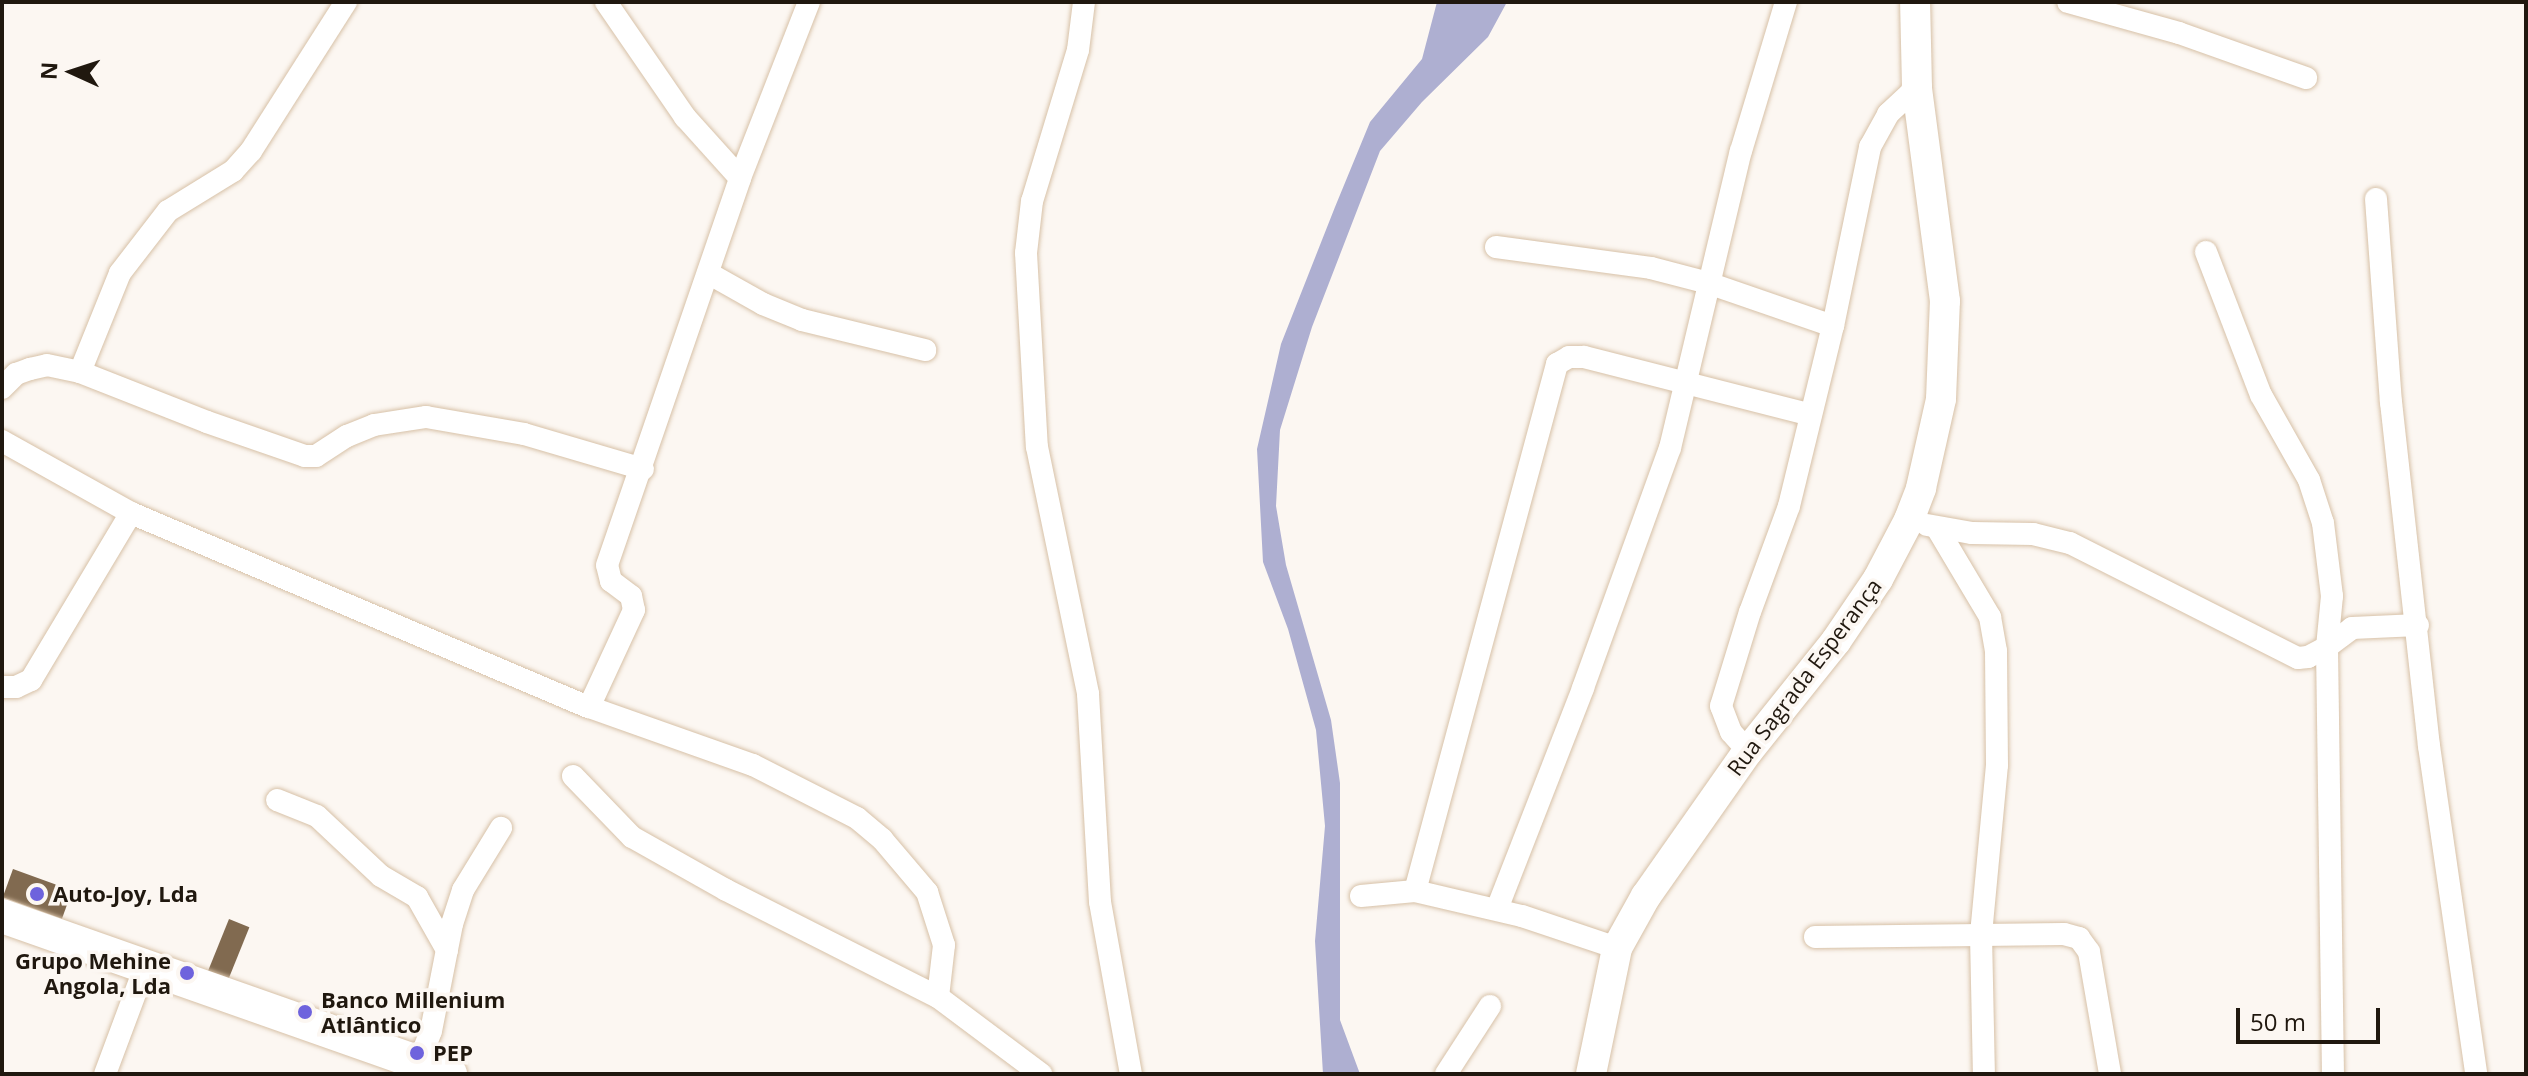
<!DOCTYPE html>
<html>
<head>
<meta charset="utf-8">
<style>
	body { margin:0 }
	#map { position:relative; width:2528px; height:1076px; overflow:hidden; background:#fcf7f2; font-family:"Open Sans",sans-serif }
	div>[style] { position:absolute }
	[style*='--x'] { left:calc(var(--x)*1px); top:calc(var(--y)*1px); width:calc(var(--w)*1px); rotate:calc(var(--a)*1deg) }
	.water>* { inset:0; background:#aeafd1 }
	.building>* { inset:0; background:#816a50; transform-origin:0 0 }
	.roads { filter:drop-shadow(0 0 2px #d7c1a7) drop-shadow(0 0 2px #d7c1a7) }
	.street>* { height:22px; margin:-11px; padding:0 11px; transform-origin:11px; border-radius:11px; background:#fff }
	.secondary>* { height:30px; margin:-15px; padding:0 15px; transform-origin:15px; border-radius:15px; background:#fff }
	.primary>* { height:34px; margin:-17px; padding:0 17px; transform-origin:17px; border-radius:17px; background:#fff }
	.dots>* { width:22px; height:22px; translate:-50% -50%; box-sizing:border-box; border:4px solid #fcf7f2; border-radius:50% }
	span { translate:-50% -50%; white-space:nowrap; text-align:center; line-height:1.15; -webkit-text-stroke:7px #fcf7f2; paint-order:stroke }
	.street-label { font-size:22px; color:#20180f }
	.poi-label { font-size:22px; color:#20180f; font-weight:700 }
	.left { translate:0 -50%; text-align:left }
	.right { translate:-100% -50%; text-align:right }
	.frame { position:absolute; inset:0; border:4px solid #20180f; pointer-events:none }
	.north { position:absolute; left:32px; top:32px; width:80px; height:80px; -webkit-text-stroke:6px #fcf7f2; paint-order:stroke; rotate:273deg; font-size:22px; font-weight:700; line-height:32px; text-align:center; color:#20180f }
	.north::after { content:''; display:block; margin:auto; width:28px; height:36px; background:#20180f; clip-path:polygon(50% 0,100% 100%,50% 72%,0 100%) }
	.scale { position:absolute; left:2236px; top:1008px; width:144px; height:36px; box-sizing:border-box; border:4px solid #20180f; border-top:0; padding-left:10px; font-size:24px; line-height:28px; white-space:nowrap; color:#20180f; -webkit-text-stroke:6px #fcf7f2; paint-order:stroke }
</style>
</head>
<body>
<div id="map">
	<div class="water">
		<i style="clip-path:polygon(1437px 2px,1507px 2px,1488px 37px,1422px 102px,1380px 151px,1312px 327px,1280px 430px,1276px 506px,1286px 565px,1331px 720px,1340px 783px,1340px 1020px,1360px 1074px,1323px 1074px,1315px 941px,1325px 826px,1316px 730px,1288px 629px,1263px 562px,1257px 449px,1281px 344px,1335px 207px,1370px 122px,1422px 59px)"></i>
	</div>
	<div class="building">
		<i style="left:13px;top:869px;width:63px;height:30px;rotate:20deg"></i>
		<i style="left:229px;top:919px;width:22px;height:59px;rotate:22deg"></i>
	</div>
	<div class="roads">
		<div class="street">
			<i style="--x:606;--y:2;--w:140;--a:55.5"></i>
			<i style="--x:685;--y:117;--w:82;--a:48"></i>
			<i style="--x:1084;--y:2;--w:48;--a:97.1"></i>
			<i style="--x:1078;--y:50;--w:158;--a:106.9"></i>
			<i style="--x:1032;--y:201;--w:52;--a:96.6"></i>
			<i style="--x:1026;--y:253;--w:194;--a:86.8"></i>
			<i style="--x:1037;--y:447;--w:252;--a:78.3"></i>
			<i style="--x:1088;--y:694;--w:208;--a:86.7"></i>
			<i style="--x:1100;--y:902;--w:175;--a:79.8"></i>
			<i style="--x:2068;--y:2;--w:115;--a:15.6"></i>
			<i style="--x:2179;--y:33;--w:135;--a:19.5"></i>
			<i style="--x:2376;--y:199;--w:204;--a:85.8"></i>
			<i style="--x:2391;--y:402;--w:346;--a:83.7"></i>
			<i style="--x:2429;--y:746;--w:331;--a:81.8"></i>
			<i style="--x:1496;--y:247;--w:156;--a:7.7"></i>
			<i style="--x:1651;--y:268;--w:59;--a:14.7"></i>
			<i style="--x:1708;--y:283;--w:132;--a:19"></i>
			<i style="--x:2206;--y:252;--w:153;--a:69"></i>
			<i style="--x:2261;--y:395;--w:98;--a:60.5"></i>
			<i style="--x:2309;--y:480;--w:45;--a:72"></i>
			<i style="--x:2323;--y:523;--w:74;--a:83"></i>
			<i style="--x:2332;--y:596;--w:51;--a:95.6"></i>
			<i style="--x:2327;--y:647;--w:427;--a:89.2"></i>
			<i style="--x:708;--y:273;--w:63;--a:29.4"></i>
			<i style="--x:763;--y:304;--w:42;--a:22.3"></i>
			<i style="--x:802;--y:320;--w:127;--a:13.7"></i>
			<i style="--x:80;--y:372;--w:107;--a:-68"></i>
			<i style="--x:120;--y:273;--w:78;--a:-52.3"></i>
			<i style="--x:168;--y:211;--w:76;--a:-31.6"></i>
			<i style="--x:233;--y:171;--w:27;--a:-48"></i>
			<i style="--x:251;--y:151;--w:177;--a:-57.5"></i>
			<i style="--x:2;--y:388;--w:20;--a:-45"></i>
			<i style="--x:16;--y:374;--w:15;--a:-20"></i>
			<i style="--x:30;--y:369;--w:17;--a:-13"></i>
			<i style="--x:47;--y:365;--w:34;--a:12"></i>
			<i style="--x:80;--y:372;--w:136;--a:21.5"></i>
			<i style="--x:207;--y:422;--w:104;--a:19.1"></i>
			<i style="--x:305;--y:456;--w:11;--a:0"></i>
			<i style="--x:316;--y:456;--w:37;--a:-33"></i>
			<i style="--x:347;--y:436;--w:29;--a:-22"></i>
			<i style="--x:374;--y:425;--w:53;--a:-8.7"></i>
			<i style="--x:426;--y:417;--w:99;--a:9.8"></i>
			<i style="--x:524;--y:434;--w:124;--a:16.4"></i>
			<i style="--x:2;--y:441;--w:148;--a:29.2"></i>
			<i style="--x:131;--y:513;--w:497;--a:23"></i>
			<i style="--x:589;--y:707;--w:174;--a:19.5"></i>
			<i style="--x:753;--y:765;--w:117;--a:27"></i>
			<i style="--x:857;--y:818;--w:33;--a:40"></i>
			<i style="--x:882;--y:839;--w:70;--a:49.7"></i>
			<i style="--x:927;--y:892;--w:56;--a:72.2"></i>
			<i style="--x:944;--y:945;--w:52;--a:96.6"></i>
			<i style="--x:1927;--y:525;--w:46;--a:10.1"></i>
			<i style="--x:1972;--y:533;--w:61;--a:0.9"></i>
			<i style="--x:2033;--y:534;--w:38;--a:14"></i>
			<i style="--x:2070;--y:543;--w:255;--a:26.8"></i>
			<i style="--x:2298;--y:658;--w:10;--a:-6"></i>
			<i style="--x:2308;--y:657;--w:21;--a:-28"></i>
			<i style="--x:2327;--y:647;--w:31;--a:-37"></i>
			<i style="--x:2352;--y:628;--w:66;--a:-2.6"></i>
			<i style="--x:1937;--y:528;--w:104;--a:59.2"></i>
			<i style="--x:1990;--y:617;--w:35;--a:80"></i>
			<i style="--x:1996;--y:651;--w:114;--a:89.5"></i>
			<i style="--x:1997;--y:765;--w:171;--a:95.4"></i>
			<i style="--x:1981;--y:935;--w:139;--a:88.8"></i>
			<i style="--x:2;--y:687;--w:14;--a:0"></i>
			<i style="--x:16;--y:687;--w:17;--a:-25"></i>
			<i style="--x:31;--y:680;--w:195;--a:-59.1"></i>
			<i style="--x:589;--y:707;--w:107;--a:-65.1"></i>
			<i style="--x:634;--y:610;--w:14;--a:-102"></i>
			<i style="--x:631;--y:596;--w:25;--a:-143"></i>
			<i style="--x:611;--y:581;--w:16;--a:-104"></i>
			<i style="--x:607;--y:565;--w:409;--a:-71"></i>
			<i style="--x:740;--y:178;--w:189;--a:-68.6"></i>
			<i style="--x:1748;--y:751;--w:25;--a:-132"></i>
			<i style="--x:1731;--y:732;--w:28;--a:-111"></i>
			<i style="--x:1721;--y:706;--w:98;--a:-72.9"></i>
			<i style="--x:1750;--y:612;--w:113;--a:-69.8"></i>
			<i style="--x:1789;--y:506;--w:185;--a:-76.3"></i>
			<i style="--x:1833;--y:326;--w:183;--a:-78.3"></i>
			<i style="--x:1870;--y:147;--w:38;--a:-61"></i>
			<i style="--x:1888;--y:114;--w:40;--a:-43"></i>
			<i style="--x:573;--y:776;--w:85;--a:46"></i>
			<i style="--x:632;--y:837;--w:108;--a:29.4"></i>
			<i style="--x:726;--y:890;--w:237;--a:26.8"></i>
			<i style="--x:938;--y:997;--w:129;--a:36.8"></i>
			<i style="--x:277;--y:800;--w:43;--a:21.8"></i>
			<i style="--x:317;--y:816;--w:88;--a:43.2"></i>
			<i style="--x:381;--y:876;--w:42;--a:30.3"></i>
			<i style="--x:417;--y:897;--w:61;--a:60.5"></i>
			<i style="--x:1415;--y:891;--w:546;--a:-74.92"></i>
			<i style="--x:1557;--y:364;--w:14;--a:-30"></i>
			<i style="--x:1569;--y:357;--w:15;--a:0"></i>
			<i style="--x:1584;--y:357;--w:234;--a:14.3"></i>
			<i style="--x:1361;--y:896;--w:54;--a:-5.3"></i>
			<i style="--x:1415;--y:891;--w:110;--a:13.2"></i>
			<i style="--x:1522;--y:916;--w:100;--a:18.6"></i>
			<i style="--x:1497;--y:909;--w:237;--a:-68.7"></i>
			<i style="--x:1583;--y:688;--w:255;--a:-70.1"></i>
			<i style="--x:1670;--y:448;--w:305;--a:-76.6"></i>
			<i style="--x:1741;--y:151;--w:156;--a:-73.2"></i>
			<i style="--x:1815;--y:937;--w:249;--a:-0.7"></i>
			<i style="--x:2064;--y:934;--w:16;--a:15"></i>
			<i style="--x:2079;--y:938;--w:17;--a:54"></i>
			<i style="--x:2089;--y:952;--w:124;--a:80.2"></i>
			<i style="--x:419;--y:1062;--w:33;--a:-69"></i>
			<i style="--x:431;--y:1031;--w:109;--a:-78.9"></i>
			<i style="--x:452;--y:924;--w:36;--a:-72"></i>
			<i style="--x:463;--y:890;--w:73;--a:-58.5"></i>
			<i style="--x:105;--y:1074;--w:97;--a:-69.5"></i>
			<i style="--x:1446;--y:1074;--w:81;--a:-57.1"></i>
		</div>
		<div class="secondary">
			<i style="--x:1591;--y:1074;--w:129;--a:-78.3"></i>
			<i style="--x:1617;--y:948;--w:60;--a:-60.9"></i>
			<i style="--x:1646;--y:896;--w:177;--a:-54.9"></i>
			<i style="--x:1748;--y:751;--w:141;--a:-51.3"></i>
			<i style="--x:1836;--y:641;--w:75;--a:-55.9"></i>
			<i style="--x:1878;--y:579;--w:67;--a:-62.3"></i>
			<i style="--x:1909;--y:520;--w:34;--a:-69"></i>
			<i style="--x:1921;--y:488;--w:91;--a:-77.3"></i>
			<i style="--x:1941;--y:399;--w:98;--a:-87.7"></i>
			<i style="--x:1945;--y:301;--w:216;--a:-97.5"></i>
			<i style="--x:1917;--y:87;--w:85;--a:-91.3"></i>
		</div>
		<div class="primary">
			<i style="--x:2;--y:916;--w:475;--a:19.4"></i>
		</div>
	</div>
	<div class="dots">
		<i style="left:37px;top:894px;background:#6e63dd"></i>
		<i style="left:187px;top:973px;background:#6e63dd"></i>
		<i style="left:305px;top:1012px;background:#6e63dd"></i>
		<i style="left:417px;top:1053px;background:#6e63dd"></i>
	</div>
	<div class="street-label">
		<span style="left:1804px;top:677px;rotate:-53deg">Rua Sagrada Esperança</span>
	</div>
	<div class="poi-label">
		<span class="left" style="left:53px;top:894px">Auto-Joy, Lda</span>
		<span class="right" style="left:171px;top:973px">Grupo Mehine<br>Angola, Lda</span>
		<span class="left" style="left:321px;top:1012px">Banco Millenium<br>Atlântico</span>
		<span class="left" style="left:433px;top:1053px">PEP</span>
	</div>
	<div class="frame"></div>
	<div class="north">N</div>
	<div class="scale">50 m</div>
</div>
</body>
</html>
